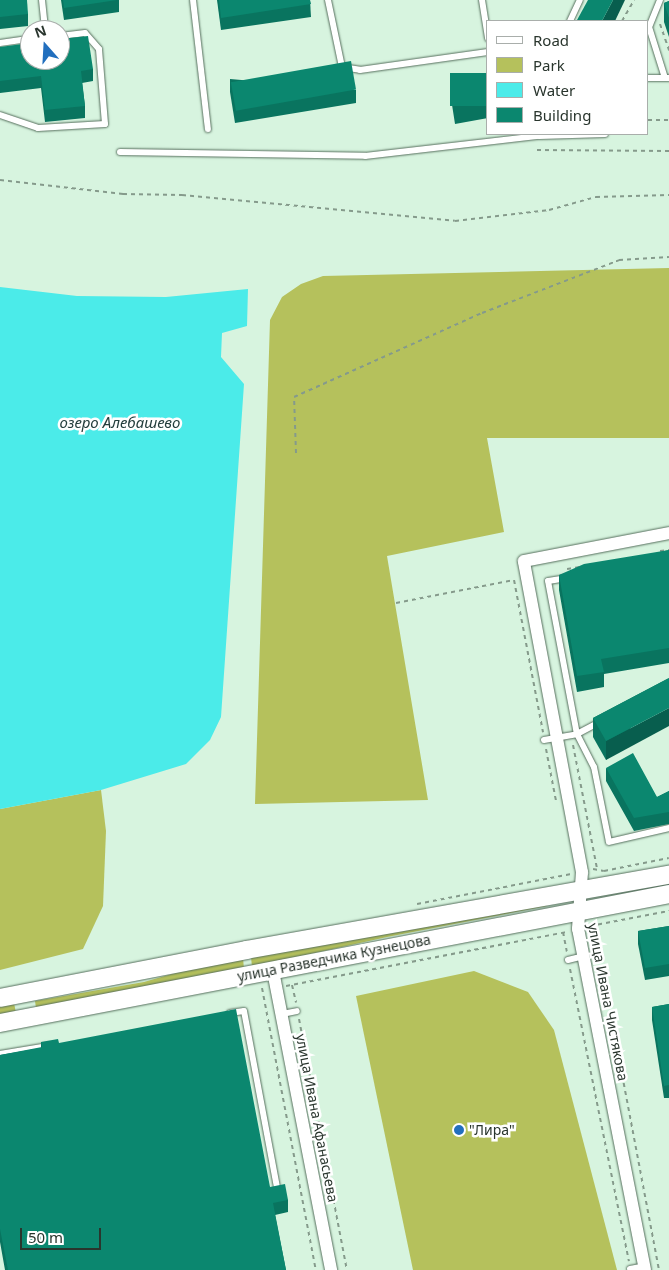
<!DOCTYPE html>
<html>
<head>
<meta charset="utf-8">
<style>
	body { margin:0 }
	#map { position:relative; width:669px; height:1270px; overflow:hidden; background:#d7f4df; font-family:"Noto Sans",sans-serif }
	div>[style] { position:absolute }
	[style*='--x'] { left:calc(var(--x)*1px); top:calc(var(--y)*1px); width:calc(var(--w)*1px); rotate:calc(var(--a)*1deg) }
	.green>* { inset:0; background:#b5c15c }
	.water>* { inset:0; background:#4bebe9 }
	.path>* { height:2px; margin-top:-1px; transform-origin:0; background:repeating-linear-gradient(90deg,#859a8b 0 4px,transparent 0 8px) }
	.roads { filter:drop-shadow(0 0 1px #566f5d) drop-shadow(0 0 1px #566f5d) }
	.service>* { height:6px; margin:-3px; padding:0 3px; transform-origin:3px; border-radius:3px; background:#fff }
	.minor>* { height:12px; margin:-6px; padding:0 6px; transform-origin:6px; border-radius:6px; background:#fff }
	.secondary>* { height:18px; margin:-9px; padding:0 9px; transform-origin:9px; border-radius:9px; background:#fff }
	.wall>* { inset:0; background:#09745f }
	.shaded-wall>* { inset:0; background:#085e4e }
	.building>* { inset:0; background:#0b876f; transform-origin:0 0 }
	.dots>* { width:14px; height:14px; translate:-50% -50%; box-sizing:border-box; border:2px solid #fff; border-radius:50% }
	span { translate:-50% -50%; white-space:nowrap; text-align:center; line-height:1.15; -webkit-text-stroke:5px #fff; paint-order:stroke }
	.street-label { font-size:14px; color:#29352d }
	.poi-label { font-size:14px; color:#29352d }
	.left { translate:0 -50%; text-align:left }
	.water-label { font-size:15px; color:#243e3d; font-style:italic }
	.legend { position:absolute; left:486px; top:20px; width:162px; height:115px; box-sizing:border-box; background:#fff; border:1px solid #a9aeab; margin:0; padding:6px 9px; list-style:none; font-size:15px; color:#29352d }
	.legend li { display:flex; align-items:center; gap:10px; height:25px }
	.legend b { width:25px; border:1px solid #a9aeab }
	.north { position:absolute; left:20px; top:20px; width:50px; height:50px; box-sizing:border-box; background:#fff; border:1px solid #a9aeab; border-radius:50%; rotate:341deg; font-size:14px; font-weight:700; line-height:20px; text-align:center; color:#29352d }
	.north::after { content:''; display:block; margin:auto; width:18px; height:22px; background:#226fbe; clip-path:polygon(50% 0,100% 100%,50% 72%,0 100%) }
	.scale { position:absolute; left:20px; top:1228px; width:81px; height:22px; box-sizing:border-box; border:2px solid #29352d; border-top:0; padding-left:6px; font-size:15px; line-height:18px; white-space:nowrap; color:#29352d; -webkit-text-stroke:4px #fff; paint-order:stroke }
</style>
</head>
<body>
<div id="map">
	<div class="green">
		<i style="clip-path:polygon(669px 268px,669px 438px,487px 438px,504px 532px,387px 556px,428px 800px,255px 804px,270px 320px,282px 297px,301px 284px,323px 276px)"></i>
		<i style="clip-path:polygon(101px 790px,106px 831px,103px 906px,83px 949px,0 970px,0 809px)"></i>
		<i style="clip-path:polygon(546px 902px,547px 906px,387px 937px,252px 967px,251px 957px)"></i>
		<i style="clip-path:polygon(243px 958px,244px 969px,36px 1008px,35px 1001px,144px 982px,196px 967px)"></i>
		<i style="clip-path:polygon(474px 971px,528px 992px,554px 1030px,617px 1270px,413px 1270px,356px 996px)"></i>
		<i style="clip-path:polygon(14px 1003px,16px 1013px,0 1016px,0 1006px)"></i>
	</div>
	<div class="water">
		<i style="clip-path:polygon(0 287px,77px 296px,166px 297px,248px 289px,247px 326px,222px 333px,221px 357px,244px 384px,221px 717px,210px 740px,186px 764px,101px 790px,0 809px)"></i>
	</div>
	<div class="path">
		<i style="--x:622;--y:21;--w:24;--a:-60"></i>
		<i style="--x:660;--y:24;--w:28;--a:71"></i>
		<i style="--x:648;--y:120;--w:21;--a:0"></i>
		<i style="--x:537;--y:150;--w:132;--a:0.4"></i>
		<i style="--x:0;--y:180;--w:124;--a:6.5"></i>
		<i style="--x:123;--y:194;--w:59;--a:1"></i>
		<i style="--x:182;--y:195;--w:274;--a:5.4"></i>
		<i style="--x:455;--y:221;--w:95;--a:-6.7"></i>
		<i style="--x:549;--y:210;--w:49;--a:-15.5"></i>
		<i style="--x:596;--y:197;--w:73;--a:-1.6"></i>
		<i style="--x:296;--y:453;--w:56;--a:-92"></i>
		<i style="--x:294;--y:397;--w:206;--a:-24.1"></i>
		<i style="--x:482;--y:313;--w:147;--a:-21.1"></i>
		<i style="--x:619;--y:260;--w:50;--a:-3.4"></i>
		<i style="--x:660;--y:551;--w:9;--a:-6"></i>
		<i style="--x:567;--y:569;--w:13;--a:-9"></i>
		<i style="--x:514;--y:580;--w:155;--a:79.2"></i>
		<i style="--x:396;--y:603;--w:120;--a:-11"></i>
		<i style="--x:573;--y:745;--w:125;--a:79"></i>
		<i style="--x:546;--y:749;--w:53;--a:79.1"></i>
		<i style="--x:593;--y:869;--w:11;--a:10"></i>
		<i style="--x:604;--y:871;--w:66;--a:-11.3"></i>
		<i style="--x:417;--y:904;--w:157;--a:-11"></i>
		<i style="--x:590;--y:926;--w:80;--a:-10.8"></i>
		<i style="--x:594;--y:926;--w:350;--a:79.3"></i>
		<i style="--x:563;--y:932;--w:20;--a:79"></i>
		<i style="--x:570;--y:969;--w:298;--a:78.6"></i>
		<i style="--x:292;--y:985;--w:18;--a:77"></i>
		<i style="--x:286;--y:986;--w:285;--a:-10.9"></i>
		<i style="--x:262;--y:988;--w:287;--a:79.2"></i>
		<i style="--x:299;--y:1019;--w:256;--a:79.2"></i>
	</div>
	<div class="roads">
		<div class="service">
			<i style="--x:42;--y:0;--w:30;--a:84"></i>
			<i style="--x:193;--y:0;--w:130;--a:83.4"></i>
			<i style="--x:328;--y:0;--w:68;--a:78.2"></i>
			<i style="--x:342;--y:67;--w:18;--a:9"></i>
			<i style="--x:360;--y:70;--w:129;--a:-8"></i>
			<i style="--x:482;--y:0;--w:39;--a:81"></i>
			<i style="--x:660;--y:0;--w:29;--a:112"></i>
			<i style="--x:649;--y:27;--w:53;--a:72.6"></i>
			<i style="--x:665;--y:78;--w:4;--a:0"></i>
			<i style="--x:570;--y:21;--w:23;--a:-65"></i>
			<i style="--x:0;--y:43;--w:30;--a:-8"></i>
			<i style="--x:648;--y:78;--w:17;--a:0"></i>
			<i style="--x:0;--y:115;--w:40;--a:18.9"></i>
			<i style="--x:38;--y:128;--w:67;--a:-3.4"></i>
			<i style="--x:105;--y:124;--w:75;--a:-94.6"></i>
			<i style="--x:99;--y:49;--w:21;--a:-131"></i>
			<i style="--x:85;--y:33;--w:25;--a:173"></i>
			<i style="--x:120;--y:152;--w:245;--a:0.9"></i>
			<i style="--x:365;--y:156;--w:175;--a:-6.6"></i>
			<i style="--x:539;--y:136;--w:66;--a:-1.7"></i>
			<i style="--x:567;--y:578;--w:19;--a:171"></i>
			<i style="--x:548;--y:581;--w:156;--a:79.3"></i>
			<i style="--x:577;--y:734;--w:27;--a:-28"></i>
			<i style="--x:544;--y:740;--w:34;--a:-10"></i>
			<i style="--x:577;--y:734;--w:37;--a:63"></i>
			<i style="--x:594;--y:767;--w:76;--a:78.7"></i>
			<i style="--x:609;--y:842;--w:62;--a:-13.1"></i>
			<i style="--x:568;--y:960;--w:16;--a:-14"></i>
			<i style="--x:230;--y:1013;--w:14;--a:-8"></i>
			<i style="--x:244;--y:1011;--w:185;--a:79.4"></i>
			<i style="--x:282;--y:1014;--w:15;--a:-11"></i>
			<i style="--x:0;--y:1054;--w:49;--a:-9.5"></i>
			<i style="--x:630;--y:1269;--w:15;--a:-11"></i>
		</div>
		<div class="minor">
			<i style="--x:273;--y:971;--w:305;--a:79"></i>
			<i style="--x:645;--y:1270;--w:348;--a:-101.1"></i>
			<i style="--x:578;--y:929;--w:57;--a:-86"></i>
			<i style="--x:582;--y:872;--w:316;--a:-100.6"></i>
			<i style="--x:524;--y:561;--w:148;--a:-10.9"></i>
		</div>
		<div class="secondary">
			<i style="--x:0;--y:998;--w:251;--a:-11"></i>
			<i style="--x:246;--y:950;--w:430;--a:-10.1"></i>
			<i style="--x:0;--y:1023;--w:681;--a:-10.91"></i>
		</div>
	</div>
	<div class="wall">
		<i style="clip-path:polygon(0 0,28px 14px,28px 26px,0 29px)"></i>
		<i style="clip-path:polygon(61px 0,119px 0,119px 12px,64px 20px)"></i>
		<i style="clip-path:polygon(217px 0,310px 0,311px 17px,221px 30px)"></i>
		<i style="clip-path:polygon(669px 1px,669px 37px,664px 22px,664px 3px)"></i>
		<i style="clip-path:polygon(0 47px,93px 69px,93px 81px,82px 83px,85px 106px,85px 118px,45px 122px,41px 88px,0 93px)"></i>
		<i style="clip-path:polygon(488px 73px,488px 118px,455px 124px,450px 92px,450px 79px)"></i>
		<i style="clip-path:polygon(230px 79px,356px 90px,356px 103px,235px 123px,230px 92px)"></i>
		<i style="clip-path:polygon(669px 550px,669px 663px,604px 674px,604px 687px,577px 692px,559px 590px,559px 575px)"></i>
		<i style="clip-path:polygon(669px 678px,606px 760px,593px 737px,593px 718px)"></i>
		<i style="clip-path:polygon(606px 768px,657px 797px,669px 791px,669px 824px,634px 831px,606px 781px)"></i>
		<i style="clip-path:polygon(669px 926px,669px 976px,645px 980px,638px 944px,638px 931px)"></i>
		<i style="clip-path:polygon(669px 1004px,669px 1098px,664px 1098px,652px 1020px,652px 1007px)"></i>
		<i style="clip-path:polygon(41px 1042px,59px 1043px,270px 1187px,288px 1200px,288px 1212px,275px 1215px,286px 1270px,5px 1270px,0 1242px,0 1055px,41px 1048px)"></i>
	</div>
	<div class="shaded-wall">
		<i style="clip-path:polygon(613px 0,625px 0,615px 21px,602px 21px)"></i>
		<i style="clip-path:polygon(669px 708px,669px 726px,606px 760px,606px 741px)"></i>
	</div>
	<div class="building">
		<i style="clip-path:polygon(0 0,27px 0,28px 14px,0 17px)"></i>
		<i style="clip-path:polygon(63px 0,117px 0,64px 8px)"></i>
		<i style="clip-path:polygon(219px 0,310px 0,311px 4px,221px 18px)"></i>
		<i style="clip-path:polygon(588px 0,613px 0,602px 21px,579px 21px,577px 20px)"></i>
		<i style="clip-path:polygon(669px 1px,669px 18px,664px 3px)"></i>
		<i style="clip-path:polygon(88px 36px,93px 69px,81px 71px,85px 106px,45px 110px,41px 76px,0 81px,0 47px,30px 43px,30px 60px,60px 60px,60px 39px)"></i>
		<i style="left:351px;top:61px;width:29px;height:122px;rotate:80deg"></i>
		<i style="left:488px;top:73px;width:33px;height:38px;rotate:90deg"></i>
		<i style="clip-path:polygon(669px 550px,669px 648px,601px 659px,604px 672px,577px 676px,559px 575px,584px 564px)"></i>
		<i style="clip-path:polygon(669px 678px,669px 708px,606px 741px,593px 718px)"></i>
		<i style="clip-path:polygon(633px 753px,657px 797px,669px 791px,669px 812px,634px 818px,606px 768px)"></i>
		<i style="clip-path:polygon(669px 926px,669px 964px,645px 968px,638px 931px)"></i>
		<i style="clip-path:polygon(669px 1004px,669px 1085px,664px 1086px,652px 1007px)"></i>
		<i style="clip-path:polygon(236px 1009px,270px 1187px,285px 1184px,288px 1200px,273px 1203px,286px 1270px,8px 1270px,0 1229px,0 1055px,42px 1047px,41px 1042px,58px 1039px,59px 1043px)"></i>
	</div>
	<div class="dots">
		<i style="left:459px;top:1130px;background:#226fbe"></i>
	</div>
	<div class="street-label">
		<span style="left:334px;top:958px;rotate:-11deg">улица Разведчика Кузнецова</span>
		<span style="left:608px;top:1002px;rotate:79deg">улица Ивана Чистякова</span>
		<span style="left:317px;top:1118px;rotate:79deg">улица Ивана Афанасьева</span>
	</div>
	<div class="poi-label">
		<span class="left" style="left:469px;top:1130px">"Лира"</span>
	</div>
	<div class="water-label">
		<span style="left:120px;top:423px">озеро Алебашево</span>
	</div>
	<ul class="legend">
	<li><b style="height:6px;background:#fff"></b>Road</li>
	<li><b style="height:14px;background:#b5c15c"></b>Park</li>
	<li><b style="height:14px;background:#4bebe9"></b>Water</li>
	<li><b style="height:14px;background:#0b876f"></b>Building</li>
	</ul>
	<div class="north">N</div>
	<div class="scale">50 m</div>
</div>
</body>
</html>
